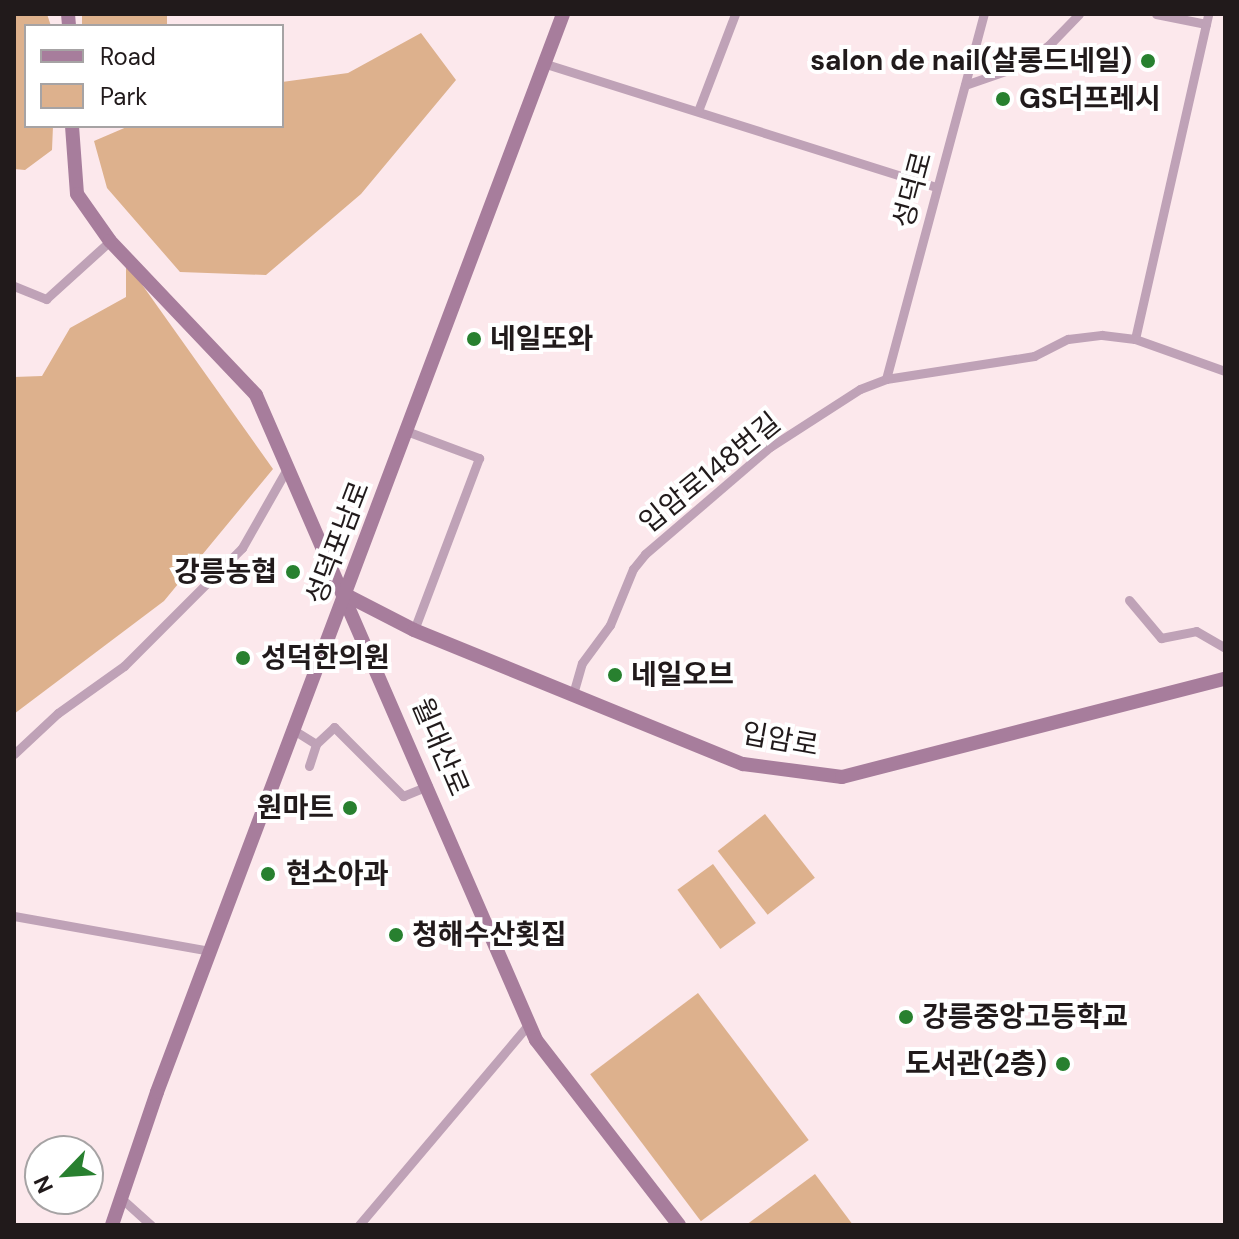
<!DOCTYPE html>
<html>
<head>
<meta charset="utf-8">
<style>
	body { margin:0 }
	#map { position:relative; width:1239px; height:1239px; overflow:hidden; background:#fce8ec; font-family:"DM Sans","Noto Sans KR",sans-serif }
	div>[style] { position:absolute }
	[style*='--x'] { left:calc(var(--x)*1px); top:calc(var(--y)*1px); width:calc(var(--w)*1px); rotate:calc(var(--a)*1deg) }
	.green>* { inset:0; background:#ddb18d; transform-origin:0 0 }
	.street>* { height:9px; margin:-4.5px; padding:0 4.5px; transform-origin:4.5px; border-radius:4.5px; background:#bfa2b7 }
	.secondary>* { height:14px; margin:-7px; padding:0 7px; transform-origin:7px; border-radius:7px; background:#a77d9c }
	.dots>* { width:22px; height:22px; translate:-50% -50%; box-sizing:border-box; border:4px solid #fff; border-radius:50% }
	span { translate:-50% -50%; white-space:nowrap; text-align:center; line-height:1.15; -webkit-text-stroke:8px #fff; paint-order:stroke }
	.poi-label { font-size:28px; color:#211a1b; font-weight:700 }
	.right { translate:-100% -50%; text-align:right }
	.left { translate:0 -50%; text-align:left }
	.street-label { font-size:28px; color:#211a1b }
	.frame { position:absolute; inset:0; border:16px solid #211a1b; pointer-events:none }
	.legend { position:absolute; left:24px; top:24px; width:260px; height:104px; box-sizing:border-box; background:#fff; border:2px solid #a6a3a4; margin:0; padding:10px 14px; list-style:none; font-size:24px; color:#211a1b }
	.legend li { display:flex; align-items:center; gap:16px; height:40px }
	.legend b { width:40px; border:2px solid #a6a3a4 }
	.north { position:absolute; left:24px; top:1135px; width:80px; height:80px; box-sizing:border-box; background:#fff; border:2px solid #a6a3a4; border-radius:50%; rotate:245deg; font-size:22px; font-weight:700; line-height:32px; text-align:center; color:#211a1b }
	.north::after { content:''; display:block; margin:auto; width:28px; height:36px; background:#28802f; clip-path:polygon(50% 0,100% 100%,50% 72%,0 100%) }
</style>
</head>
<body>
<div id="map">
	<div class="green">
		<i style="clip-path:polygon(14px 14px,47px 14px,51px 26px,26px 26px,26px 126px,53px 126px,52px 150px,25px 170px,14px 169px)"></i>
		<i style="left:82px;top:14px;width:85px;height:13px"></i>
		<i style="clip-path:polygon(421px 33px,456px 80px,361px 194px,266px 275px,180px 272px,107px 188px,94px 141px,129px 126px,282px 126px,282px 82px,348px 73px)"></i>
		<i style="clip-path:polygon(126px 262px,273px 469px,164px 601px,14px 714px,14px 377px,42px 376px,70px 328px,126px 297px)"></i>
		<i style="left:765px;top:814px;width:81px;height:60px;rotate:52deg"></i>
		<i style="left:713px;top:864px;width:73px;height:44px;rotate:54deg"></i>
		<i style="left:698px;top:993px;width:184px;height:135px;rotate:53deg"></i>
		<i style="clip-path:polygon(815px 1174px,853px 1225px,746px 1225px)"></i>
	</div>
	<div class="street">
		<i style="--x:1156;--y:14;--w:51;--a:11.3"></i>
		<i style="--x:546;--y:64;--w:409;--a:17.5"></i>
		<i style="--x:965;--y:85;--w:52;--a:-19.1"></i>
		<i style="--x:1014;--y:68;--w:42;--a:-33.3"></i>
		<i style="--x:1049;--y:45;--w:43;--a:-45.9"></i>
		<i style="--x:698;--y:111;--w:104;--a:-69.1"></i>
		<i style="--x:14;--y:286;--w:35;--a:22"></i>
		<i style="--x:46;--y:299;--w:86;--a:-42.2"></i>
		<i style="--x:1135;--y:339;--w:333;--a:-77.3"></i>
		<i style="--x:886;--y:379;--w:378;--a:-75"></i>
		<i style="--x:409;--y:432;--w:75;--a:20.4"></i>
		<i style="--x:479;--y:458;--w:184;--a:110.7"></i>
		<i style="--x:1129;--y:600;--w:50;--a:49.9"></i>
		<i style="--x:1161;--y:638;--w:36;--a:-11"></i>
		<i style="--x:1196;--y:631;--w:34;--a:30"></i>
		<i style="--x:573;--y:694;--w:32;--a:-74"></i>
		<i style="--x:582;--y:663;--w:47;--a:-53.6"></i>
		<i style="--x:610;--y:625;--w:61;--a:-67.7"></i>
		<i style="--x:633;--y:569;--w:19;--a:-51"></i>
		<i style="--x:645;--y:554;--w:165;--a:-40.6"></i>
		<i style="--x:770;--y:447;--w:107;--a:-32.8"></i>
		<i style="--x:860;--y:389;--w:28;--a:-21"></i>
		<i style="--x:886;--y:379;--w:150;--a:-8.8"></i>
		<i style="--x:1034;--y:356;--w:38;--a:-27"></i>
		<i style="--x:1068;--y:339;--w:34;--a:-7"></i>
		<i style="--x:1102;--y:335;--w:33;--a:7"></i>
		<i style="--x:1135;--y:339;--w:96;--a:19.6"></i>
		<i style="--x:292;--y:729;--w:28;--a:32"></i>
		<i style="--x:14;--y:754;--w:60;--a:-43"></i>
		<i style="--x:58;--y:713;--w:81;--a:-35.5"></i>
		<i style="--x:124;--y:666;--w:167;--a:-45"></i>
		<i style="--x:242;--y:548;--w:93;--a:-60.4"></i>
		<i style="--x:309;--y:766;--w:23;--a:-72"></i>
		<i style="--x:316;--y:744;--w:25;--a:-43"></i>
		<i style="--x:334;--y:727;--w:98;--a:45"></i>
		<i style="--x:403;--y:796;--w:27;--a:-22"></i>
		<i style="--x:14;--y:916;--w:200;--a:10.1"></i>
		<i style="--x:122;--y:1199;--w:39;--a:42"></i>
		<i style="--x:359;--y:1225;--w:263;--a:-49.8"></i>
	</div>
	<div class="secondary">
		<i style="--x:68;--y:14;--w:12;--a:85"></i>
		<i style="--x:72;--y:126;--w:68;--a:85.8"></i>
		<i style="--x:77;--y:194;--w:57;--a:54.9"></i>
		<i style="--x:110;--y:241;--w:212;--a:46.5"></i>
		<i style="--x:256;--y:395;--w:703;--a:66.53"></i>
		<i style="--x:536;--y:1040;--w:234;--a:52.3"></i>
		<i style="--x:346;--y:595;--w:76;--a:27.2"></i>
		<i style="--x:414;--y:630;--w:355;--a:22.2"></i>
		<i style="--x:743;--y:764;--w:100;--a:7.5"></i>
		<i style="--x:842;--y:777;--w:395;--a:-14.4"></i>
		<i style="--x:112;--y:1225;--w:140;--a:-71.3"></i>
		<i style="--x:157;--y:1092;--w:1152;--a:-69.36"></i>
	</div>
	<div class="dots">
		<i style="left:1148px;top:61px;background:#28802f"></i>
		<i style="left:1003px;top:99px;background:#28802f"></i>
		<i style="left:474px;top:339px;background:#28802f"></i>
		<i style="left:293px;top:572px;background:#28802f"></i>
		<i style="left:243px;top:658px;background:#28802f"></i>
		<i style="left:615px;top:675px;background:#28802f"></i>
		<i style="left:350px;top:808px;background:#28802f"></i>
		<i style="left:268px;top:874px;background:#28802f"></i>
		<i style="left:396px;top:935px;background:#28802f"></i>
		<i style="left:906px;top:1017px;background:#28802f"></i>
		<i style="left:1063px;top:1064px;background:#28802f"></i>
	</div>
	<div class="poi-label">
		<span class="right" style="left:1132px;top:61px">salon de nail(살롱드네일)</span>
		<span class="left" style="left:1019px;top:99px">GS더프레시</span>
		<span class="left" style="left:490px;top:339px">네일또와</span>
		<span class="right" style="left:277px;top:572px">강릉농협</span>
		<span class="left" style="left:261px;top:658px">성덕한의원</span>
		<span class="left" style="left:631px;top:675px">네일오브</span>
		<span class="right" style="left:334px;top:808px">원마트</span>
		<span class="left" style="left:286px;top:874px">현소아과</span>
		<span class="left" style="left:412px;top:935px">청해수산횟집</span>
		<span class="left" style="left:922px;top:1017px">강릉중앙고등학교</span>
		<span class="right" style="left:1047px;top:1064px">도서관(2층)</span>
	</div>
	<div class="street-label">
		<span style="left:913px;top:190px;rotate:-75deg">성덕로</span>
		<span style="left:710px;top:473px;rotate:-39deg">입암로148번길</span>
		<span style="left:338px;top:543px;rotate:-69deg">성덕포남로</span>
		<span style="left:780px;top:740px;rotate:10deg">입암로</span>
		<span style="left:440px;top:747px;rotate:67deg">월대산로</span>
	</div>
	<div class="frame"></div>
	<ul class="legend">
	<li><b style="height:10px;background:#a77d9c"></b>Road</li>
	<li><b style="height:22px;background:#ddb18d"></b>Park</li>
	</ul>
	<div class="north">N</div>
</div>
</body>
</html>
